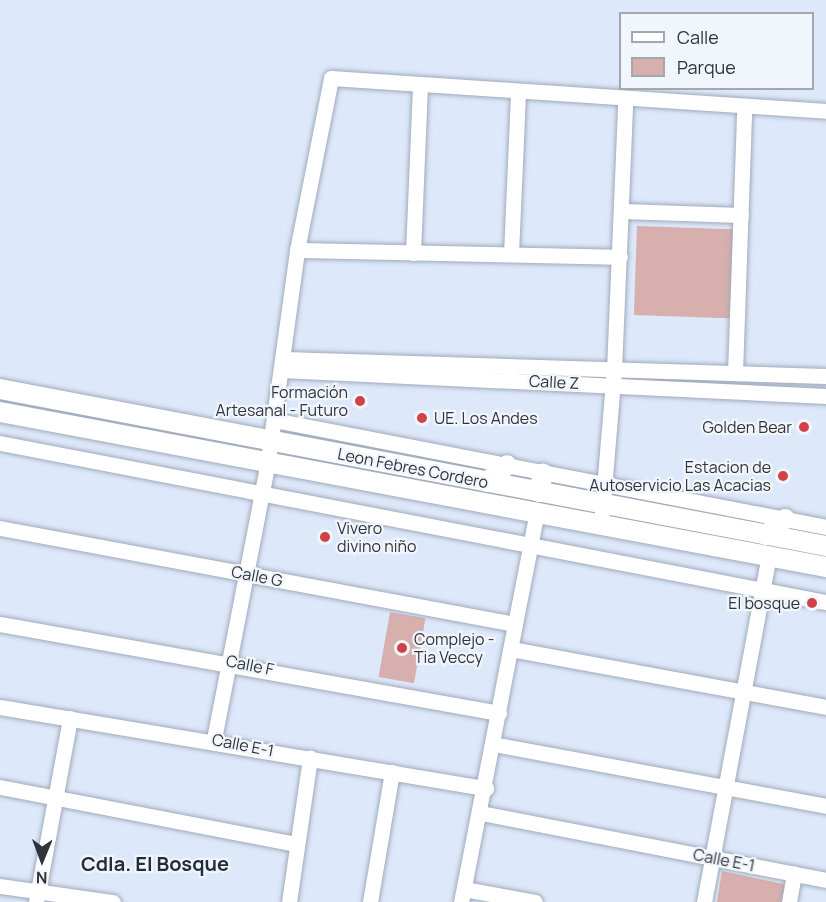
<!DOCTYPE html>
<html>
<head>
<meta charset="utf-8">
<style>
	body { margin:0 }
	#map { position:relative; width:826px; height:902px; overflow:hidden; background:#dde8fa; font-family:Manrope,sans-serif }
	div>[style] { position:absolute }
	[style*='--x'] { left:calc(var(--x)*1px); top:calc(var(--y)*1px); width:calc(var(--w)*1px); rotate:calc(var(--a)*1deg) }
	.green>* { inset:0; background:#d7afac; transform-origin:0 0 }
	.roads { filter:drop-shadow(0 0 2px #a0aabb) drop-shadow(0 0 2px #a0aabb) }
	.minor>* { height:15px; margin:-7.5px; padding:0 7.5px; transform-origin:7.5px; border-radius:7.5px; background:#fff }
	.tertiary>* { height:20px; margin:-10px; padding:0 10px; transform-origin:10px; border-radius:10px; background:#fff }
	.dots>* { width:16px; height:16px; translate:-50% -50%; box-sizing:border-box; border:3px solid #f1f5fc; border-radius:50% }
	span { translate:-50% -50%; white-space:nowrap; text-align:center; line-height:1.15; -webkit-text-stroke:4.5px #f1f5fc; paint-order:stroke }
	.street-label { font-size:16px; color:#2f343a }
	.poi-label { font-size:16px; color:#2f343a }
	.right { translate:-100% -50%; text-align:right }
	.left { translate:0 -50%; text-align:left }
	.quarter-label { font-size:20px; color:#252d3a; font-weight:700 }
	.legend { position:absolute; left:619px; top:12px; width:195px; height:78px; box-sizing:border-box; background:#f1f5fc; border:2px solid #a3a8ae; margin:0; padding:8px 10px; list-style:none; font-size:18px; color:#2f343a }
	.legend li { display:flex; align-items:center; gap:12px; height:30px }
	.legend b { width:30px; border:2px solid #a3a8ae }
	.north { position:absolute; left:12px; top:830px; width:60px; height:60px; -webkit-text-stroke:4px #f1f5fc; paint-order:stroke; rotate:181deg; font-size:16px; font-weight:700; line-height:24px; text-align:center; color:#2f343a }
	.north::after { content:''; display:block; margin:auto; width:21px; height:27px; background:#2f343a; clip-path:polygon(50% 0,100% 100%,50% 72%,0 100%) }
</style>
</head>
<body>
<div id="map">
	<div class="green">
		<i style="left:637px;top:226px;width:101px;height:89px;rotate:2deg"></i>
		<i style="left:390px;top:612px;width:36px;height:66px;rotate:10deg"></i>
		<i style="clip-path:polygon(722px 871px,788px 885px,785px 902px,717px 902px)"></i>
	</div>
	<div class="roads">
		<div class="minor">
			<i style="--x:622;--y:211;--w:119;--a:1.9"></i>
			<i style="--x:297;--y:250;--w:323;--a:1.2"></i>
			<i style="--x:413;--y:253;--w:168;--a:-87.6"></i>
			<i style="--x:511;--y:254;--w:160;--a:-87.5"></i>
			<i style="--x:284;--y:359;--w:542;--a:1.8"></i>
			<i style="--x:282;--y:370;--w:545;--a:2.74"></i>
			<i style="--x:735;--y:373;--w:264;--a:-88"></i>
			<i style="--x:274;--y:420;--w:562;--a:10.97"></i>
			<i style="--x:0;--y:443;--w:841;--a:10.9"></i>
			<i style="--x:601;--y:524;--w:155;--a:-85.2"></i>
			<i style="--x:614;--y:370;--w:268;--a:-87.6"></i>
			<i style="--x:0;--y:528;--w:524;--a:10.56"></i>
			<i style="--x:0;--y:624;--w:507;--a:10.11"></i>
			<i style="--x:511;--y:649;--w:320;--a:10.4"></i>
			<i style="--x:0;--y:707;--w:493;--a:9.5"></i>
			<i style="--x:214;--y:739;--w:284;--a:-79"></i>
			<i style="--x:268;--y:460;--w:212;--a:-82.1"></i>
			<i style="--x:297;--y:250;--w:175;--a:-78.8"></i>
			<i style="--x:331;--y:78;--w:496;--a:3.8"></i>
			<i style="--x:493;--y:744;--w:339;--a:10.5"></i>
			<i style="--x:0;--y:787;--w:302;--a:10.9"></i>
			<i style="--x:481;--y:813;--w:351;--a:11"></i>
			<i style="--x:0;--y:886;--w:114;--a:8.1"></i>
			<i style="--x:464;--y:889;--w:72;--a:10.4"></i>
			<i style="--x:36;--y:902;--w:187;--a:-79.5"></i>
			<i style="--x:289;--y:902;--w:146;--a:-81.7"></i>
			<i style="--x:370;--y:902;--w:132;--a:-80.4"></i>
			<i style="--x:461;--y:902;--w:397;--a:-79"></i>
			<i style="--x:704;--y:902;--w:352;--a:-79.4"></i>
			<i style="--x:789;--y:902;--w:29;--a:-80"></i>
		</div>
		<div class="tertiary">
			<i style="--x:0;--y:389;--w:841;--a:10.76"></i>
			<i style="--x:0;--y:412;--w:840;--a:10.63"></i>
			<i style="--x:487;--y:482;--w:26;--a:-40"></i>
			<i style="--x:539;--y:492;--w:19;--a:-78"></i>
			<i style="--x:766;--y:535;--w:25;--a:-40"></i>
		</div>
	</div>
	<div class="dots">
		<i style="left:360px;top:401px;background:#d14246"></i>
		<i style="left:422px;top:418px;background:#d14246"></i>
		<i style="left:804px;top:427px;background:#d14246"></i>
		<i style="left:783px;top:476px;background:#d14246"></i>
		<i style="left:325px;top:537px;background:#d14246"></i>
		<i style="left:812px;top:603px;background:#d14246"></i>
		<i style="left:402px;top:648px;background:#d14246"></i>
	</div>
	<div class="street-label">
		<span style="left:554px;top:382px;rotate:3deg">Calle Z</span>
		<span style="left:413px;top:468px;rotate:11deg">Leon Febres Cordero</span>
		<span style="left:257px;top:576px;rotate:11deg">Calle G</span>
		<span style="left:250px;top:665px;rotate:11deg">Calle F</span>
		<span style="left:243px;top:745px;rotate:11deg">Calle E-1</span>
		<span style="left:724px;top:860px;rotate:11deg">Calle E-1</span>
	</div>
	<div class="poi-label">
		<span class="right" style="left:348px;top:401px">Formación<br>Artesanal - Futuro</span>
		<span class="left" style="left:434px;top:418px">UE. Los Andes</span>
		<span class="right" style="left:792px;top:427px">Golden Bear</span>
		<span class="right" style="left:771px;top:476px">Estacion de<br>Autoservicio Las Acacias</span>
		<span class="left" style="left:337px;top:537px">Vivero<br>divino niño</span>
		<span class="right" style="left:800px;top:603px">El bosque</span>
		<span class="left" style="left:414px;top:648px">Complejo -<br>Tia Veccy</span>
	</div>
	<div class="quarter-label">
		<span style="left:155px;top:863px">Cdla. El Bosque</span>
	</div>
	<ul class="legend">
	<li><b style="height:8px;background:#fff"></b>Calle</li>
	<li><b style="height:16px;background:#d7afac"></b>Parque</li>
	</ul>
	<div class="north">N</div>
</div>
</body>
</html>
